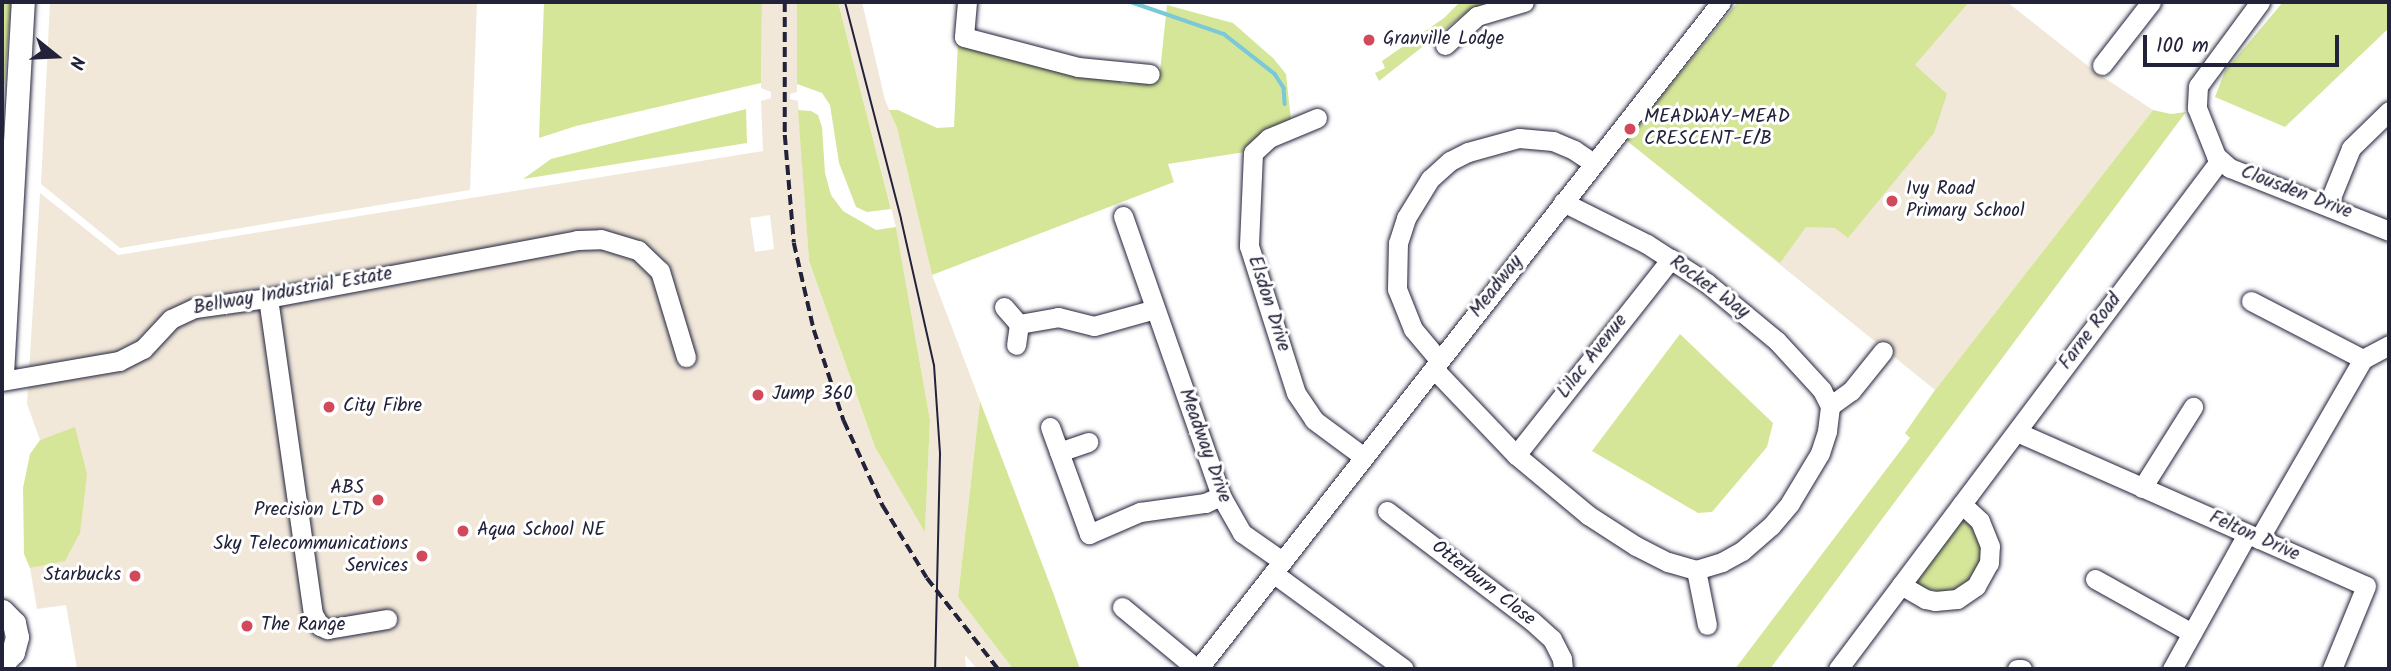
<!DOCTYPE html>
<html>
<head>
<meta charset="utf-8">
<style>
	body { margin:0 }
	#map { position:relative; width:2391px; height:671px; overflow:hidden; background:#fff; font-family:Kalam,sans-serif }
	div>[style] { position:absolute }
	[style*='--x'] { left:calc(var(--x)*1px); top:calc(var(--y)*1px); width:calc(var(--w)*1px); rotate:calc(var(--a)*1deg) }
	.built>* { inset:0; background:#f1e8da }
	.green>* { inset:0; background:#d5e699 }
	.stream>* { height:3.5px; margin:-1.75px; padding:0 1.75px; transform-origin:1.75px; border-radius:1.75px; background:#7ac8d8 }
	.roads { filter:drop-shadow(0 0 2px #22223b) drop-shadow(0 0 2px #22223b) }
	.minor>* { height:19px; margin:-9.5px; padding:0 9.5px; transform-origin:9.5px; border-radius:9.5px; background:#fff }
	.major>* { height:23px; margin:-11.5px; padding:0 11.5px; transform-origin:11.5px; border-radius:11.5px; background:#fff }
	.tram>* { height:2px; margin:-1px; padding:0 1px; transform-origin:1px; border-radius:1px; background:#22223b }
	.rail>* { height:3.5px; margin-top:-1.75px; transform-origin:0; background:repeating-linear-gradient(90deg,#22223b 0 10px,transparent 0 15px) }
	.dots>* { width:19px; height:19px; translate:-50% -50%; box-sizing:border-box; border:4px solid #fff; border-radius:50% }
	span { translate:-50% -50%; white-space:nowrap; text-align:center; line-height:1.15; -webkit-text-stroke:6px #fff; paint-order:stroke }
	.poi-label { font-size:19px; color:#22223b }
	.left { translate:0 -50%; text-align:left }
	.right { translate:-100% -50%; text-align:right }
	.street-label { font-size:19px; color:#22223b }
	.frame { position:absolute; inset:0; border:4px solid #22223b; pointer-events:none }
	.north { position:absolute; left:21px; top:21px; width:70px; height:70px; -webkit-text-stroke:5px #fff; paint-order:stroke; rotate:108deg; font-size:19px; font-weight:700; line-height:28px; text-align:center; color:#22223b }
	.north::after { content:''; display:block; margin:auto; width:24px; height:32px; background:#22223b; clip-path:polygon(50% 0,100% 100%,50% 72%,0 100%) }
	.scale { position:absolute; left:2143px; top:35px; width:196px; height:32px; box-sizing:border-box; border:4px solid #22223b; border-top:0; padding-left:9px; font-size:21px; line-height:24px; white-space:nowrap; color:#22223b; -webkit-text-stroke:5px #fff; paint-order:stroke }
</style>
</head>
<body>
<div id="map">
	<div class="built">
		<i style="clip-path:polygon(50px 2px,477px 2px,470px 190px,120px 248px,41px 184px)"></i>
		<i style="clip-path:polygon(evenodd,762px 2px,797px 2px,797px 92px,790px 94px,790px 99px,798px 101px,809px 261px,875px 447px,925px 530px,930px 420px,896px 227px,838px 2px,862px 2px,885px 100px,897px 128px,932px 275px,980px 401px,958px 597px,1013px 669px,977px 669px,965px 655px,966px 669px,77px 669px,66px 605px,37px 609px,30px 568px,65px 560px,75px 428px,40px 440px,27px 404px,40px 193px,118px 255px,763px 151px,761px 101px,771px 98px,771px 92px,761px 88px,762px 2px,770px 215px,774px 249px,755px 252px,750px 218px,770px 215px)"></i>
		<i style="clip-path:polygon(1738px 2px,2007px 2px,2097px 73px,2153px 110px,1935px 390px,1626px 140px)"></i>
	</div>
	<div class="green">
		<i style="clip-path:polygon(2px 2px,11px 2px,2px 113px)"></i>
		<i style="clip-path:polygon(544px 2px,762px 2px,761px 83px,576px 126px,539px 138px)"></i>
		<i style="clip-path:polygon(797px 2px,838px 2px,891px 209px,867px 212px,856px 207px,839px 163px,830px 105px,822px 93px,797px 84px)"></i>
		<i style="clip-path:polygon(1460px 2px,1500px 2px,1468px 11px,1379px 81px,1375px 73px,1385px 68px,1382px 61px,1444px 18px)"></i>
		<i style="clip-path:polygon(1738px 2px,1969px 2px,1915px 65px,1947px 94px,1934px 133px,1848px 238px,1835px 228px,1806px 227px,1780px 263px,1626px 140px)"></i>
		<i style="clip-path:polygon(2283px 2px,2389px 2px,2389px 28px,2285px 127px,2215px 97px,2225px 71px)"></i>
		<i style="clip-path:polygon(1167px 5px,1233px 23px,1273px 58px,1286px 74px,1291px 120px,1245px 152px,1168px 164px,1174px 182px,932px 275px,897px 128px,889px 110px,898px 110px,937px 128px,954px 127px,958px 42px,1117px 78px,1122px 84px,1129px 84px,1134px 79px,1159px 81px)"></i>
		<i style="clip-path:polygon(746px 109px,747px 143px,523px 179px,551px 159px)"></i>
		<i style="clip-path:polygon(798px 110px,811px 111px,818px 115px,822px 127px,825px 173px,831px 195px,843px 211px,876px 230px,896px 227px,930px 420px,925px 532px,875px 447px,809px 261px)"></i>
		<i style="clip-path:polygon(2153px 110px,2171px 114px,2186px 112px,1770px 669px,1735px 669px,1910px 438px,1905px 433px,1935px 390px)"></i>
		<i style="clip-path:polygon(1680px 334px,1773px 423px,1767px 447px,1712px 512px,1698px 513px,1592px 451px)"></i>
		<i style="clip-path:polygon(980px 401px,1054px 595px,1080px 669px,1013px 669px,958px 597px)"></i>
		<i style="clip-path:polygon(75px 427px,87px 474px,80px 533px,65px 561px,30px 568px,24px 554px,23px 488px,30px 454px,40px 440px)"></i>
		<i style="clip-path:polygon(1961px 521px,1970px 521px,1981px 540px,1981px 560px,1972px 578px,1953px 590px,1943px 592px,1920px 587px,1916px 578px)"></i>
	</div>
	<div class="stream">
		<i style="--x:1131;--y:2;--w:98;--a:19"></i>
		<i style="--x:1224;--y:34;--w:65;--a:38.1"></i>
		<i style="--x:1275;--y:74;--w:17;--a:57"></i>
		<i style="--x:1284;--y:88;--w:16;--a:86"></i>
	</div>
	<div class="roads">
		<div class="minor">
			<i style="--x:967;--y:2;--w:35;--a:95"></i>
			<i style="--x:964;--y:37;--w:118;--a:14.7"></i>
			<i style="--x:1078;--y:67;--w:72;--a:5.6"></i>
			<i style="--x:2260;--y:2;--w:104;--a:126.4"></i>
			<i style="--x:2198;--y:86;--w:22;--a:93"></i>
			<i style="--x:2197;--y:108;--w:52;--a:68.4"></i>
			<i style="--x:2216;--y:156;--w:18;--a:41"></i>
			<i style="--x:2230;--y:168;--w:171;--a:21.6"></i>
			<i style="--x:1445;--y:45;--w:43;--a:-42.2"></i>
			<i style="--x:1477;--y:16;--w:49;--a:-16.6"></i>
			<i style="--x:2102;--y:65;--w:80;--a:-52.1"></i>
			<i style="--x:1317;--y:118;--w:52;--a:157.4"></i>
			<i style="--x:1269;--y:138;--w:22;--a:137"></i>
			<i style="--x:1253;--y:153;--w:93;--a:92.5"></i>
			<i style="--x:1249;--y:246;--w:154;--a:72.3"></i>
			<i style="--x:1296;--y:393;--w:32;--a:56"></i>
			<i style="--x:1314;--y:420;--w:62;--a:36.5"></i>
			<i style="--x:2328;--y:205;--w:61;--a:-68"></i>
			<i style="--x:2351;--y:148;--w:53;--a:-44.2"></i>
			<i style="--x:1123;--y:216;--w:297;--a:70.7"></i>
			<i style="--x:1221;--y:496;--w:43;--a:60.4"></i>
			<i style="--x:1242;--y:533;--w:49;--a:35"></i>
			<i style="--x:268;--y:298;--w:319;--a:81.9"></i>
			<i style="--x:313;--y:614;--w:14;--a:60"></i>
			<i style="--x:320;--y:626;--w:8;--a:23"></i>
			<i style="--x:327;--y:629;--w:61;--a:-9.5"></i>
			<i style="--x:2251;--y:301;--w:126;--a:27.4"></i>
			<i style="--x:1004;--y:307;--w:23;--a:49"></i>
			<i style="--x:1019;--y:324;--w:21;--a:98"></i>
			<i style="--x:1019;--y:324;--w:40;--a:-10"></i>
			<i style="--x:1058;--y:317;--w:37;--a:14"></i>
			<i style="--x:1094;--y:326;--w:63;--a:-15.6"></i>
			<i style="--x:1439;--y:360;--w:40;--a:-130"></i>
			<i style="--x:1413;--y:329;--w:43;--a:-111.8"></i>
			<i style="--x:1397;--y:289;--w:46;--a:-88.8"></i>
			<i style="--x:1398;--y:243;--w:26;--a:-72"></i>
			<i style="--x:1406;--y:218;--w:46;--a:-58.4"></i>
			<i style="--x:1430;--y:179;--w:27;--a:-42"></i>
			<i style="--x:1450;--y:161;--w:20;--a:-27"></i>
			<i style="--x:1468;--y:152;--w:53;--a:-15.4"></i>
			<i style="--x:1519;--y:138;--w:34;--a:5"></i>
			<i style="--x:1553;--y:141;--w:23;--a:23"></i>
			<i style="--x:1574;--y:150;--w:23;--a:34"></i>
			<i style="--x:1434;--y:369;--w:119;--a:46.4"></i>
			<i style="--x:1516;--y:455;--w:94;--a:39.8"></i>
			<i style="--x:1588;--y:515;--w:57;--a:32.9"></i>
			<i style="--x:1636;--y:546;--w:36;--a:27"></i>
			<i style="--x:1668;--y:562;--w:29;--a:16"></i>
			<i style="--x:1696;--y:570;--w:27;--a:-17"></i>
			<i style="--x:1722;--y:562;--w:23;--a:-29"></i>
			<i style="--x:1742;--y:551;--w:38;--a:-41"></i>
			<i style="--x:1771;--y:526;--w:30;--a:-50"></i>
			<i style="--x:1790;--y:503;--w:58;--a:-59"></i>
			<i style="--x:1820;--y:453;--w:23;--a:-72"></i>
			<i style="--x:1827;--y:431;--w:25;--a:-83"></i>
			<i style="--x:1830;--y:406;--w:18;--a:-117"></i>
			<i style="--x:1822;--y:390;--w:67;--a:-132.6"></i>
			<i style="--x:1777;--y:341;--w:91;--a:-140.4"></i>
			<i style="--x:1707;--y:283;--w:72;--a:-147"></i>
			<i style="--x:1647;--y:244;--w:94;--a:-153.4"></i>
			<i style="--x:2;--y:381;--w:119;--a:-9.7"></i>
			<i style="--x:119;--y:361;--w:27;--a:-27"></i>
			<i style="--x:143;--y:349;--w:41;--a:-47"></i>
			<i style="--x:171;--y:319;--w:26;--a:-25"></i>
			<i style="--x:195;--y:308;--w:74;--a:-7.8"></i>
			<i style="--x:268;--y:298;--w:314;--a:-10.6"></i>
			<i style="--x:577;--y:240;--w:24;--a:-2"></i>
			<i style="--x:601;--y:239;--w:39;--a:17"></i>
			<i style="--x:638;--y:250;--w:30;--a:44"></i>
			<i style="--x:660;--y:271;--w:90;--a:73.2"></i>
			<i style="--x:1830;--y:406;--w:26;--a:-36"></i>
			<i style="--x:1851;--y:391;--w:51;--a:-51.3"></i>
			<i style="--x:1050;--y:427;--w:114;--a:70"></i>
			<i style="--x:1089;--y:534;--w:56;--a:-23.3"></i>
			<i style="--x:1140;--y:512;--w:66;--a:-7.9"></i>
			<i style="--x:1205;--y:503;--w:17;--a:-24"></i>
			<i style="--x:2017;--y:432;--w:381;--a:23.8"></i>
			<i style="--x:2366;--y:586;--w:90;--a:112.3"></i>
			<i style="--x:1059;--y:452;--w:31;--a:-19"></i>
			<i style="--x:1516;--y:455;--w:250;--a:-51.7"></i>
			<i style="--x:2142;--y:488;--w:96;--a:-57.8"></i>
			<i style="--x:1387;--y:511;--w:182;--a:37.2"></i>
			<i style="--x:1532;--y:621;--w:27;--a:42"></i>
			<i style="--x:1552;--y:639;--w:22;--a:63"></i>
			<i style="--x:1562;--y:659;--w:10;--a:84"></i>
			<i style="--x:2259;--y:539;--w:208;--a:-60"></i>
			<i style="--x:2363;--y:359;--w:30;--a:-28"></i>
			<i style="--x:1696;--y:570;--w:56;--a:78.7"></i>
			<i style="--x:1273;--y:573;--w:162;--a:36.2"></i>
			<i style="--x:2095;--y:579;--w:111;--a:29.1"></i>
			<i style="--x:1901;--y:585;--w:28;--a:30"></i>
			<i style="--x:1925;--y:599;--w:10;--a:11"></i>
			<i style="--x:1935;--y:601;--w:22;--a:-5"></i>
			<i style="--x:1957;--y:599;--w:23;--a:-34"></i>
			<i style="--x:1976;--y:586;--w:26;--a:-61"></i>
			<i style="--x:1989;--y:563;--w:17;--a:-87"></i>
			<i style="--x:1990;--y:546;--w:27;--a:-112"></i>
			<i style="--x:1980;--y:521;--w:25;--a:-137"></i>
			<i style="--x:1122;--y:607;--w:97;--a:39.6"></i>
			<i style="--x:1198;--y:669;--w:848;--a:-51.9"></i>
			<i style="--x:1838;--y:669;--w:636;--a:-53.11"></i>
			<i style="--x:2017;--y:669;--w:5;--a:0"></i>
			<i style="--x:2172;--y:669;--w:154;--a:-60.9"></i>
		</div>
		<div class="major">
			<i style="--x:2;--y:374;--w:373;--a:-86.8"></i>
			<i style="--x:2;--y:611;--w:17;--a:45"></i>
			<i style="--x:14;--y:623;--w:14;--a:78"></i>
			<i style="--x:17;--y:637;--w:16;--a:105"></i>
			<i style="--x:13;--y:652;--w:16;--a:133"></i>
		</div>
	</div>
	<div class="tram">
		<i style="--x:845;--y:2;--w:224;--a:75.5"></i>
		<i style="--x:901;--y:219;--w:150;--a:77.3"></i>
		<i style="--x:934;--y:365;--w:89;--a:86.1"></i>
		<i style="--x:940;--y:454;--w:215;--a:91.3"></i>
	</div>
	<div class="rail">
		<i style="--x:785;--y:2;--w:133;--a:90"></i>
		<i style="--x:785;--y:135;--w:108;--a:85.2"></i>
		<i style="--x:794;--y:243;--w:89;--a:77.1"></i>
		<i style="--x:814;--y:330;--w:96;--a:71.8"></i>
		<i style="--x:844;--y:421;--w:94;--a:65.4"></i>
		<i style="--x:883;--y:506;--w:84;--a:58.6"></i>
		<i style="--x:927;--y:578;--w:115;--a:52"></i>
	</div>
	<div class="dots">
		<i style="left:1369px;top:40px;background:#d1495b"></i>
		<i style="left:1630px;top:129px;background:#d1495b"></i>
		<i style="left:1892px;top:201px;background:#d1495b"></i>
		<i style="left:758px;top:395px;background:#d1495b"></i>
		<i style="left:329px;top:407px;background:#d1495b"></i>
		<i style="left:378px;top:500px;background:#d1495b"></i>
		<i style="left:463px;top:531px;background:#d1495b"></i>
		<i style="left:422px;top:556px;background:#d1495b"></i>
		<i style="left:135px;top:576px;background:#d1495b"></i>
		<i style="left:247px;top:626px;background:#d1495b"></i>
	</div>
	<div class="poi-label">
		<span class="left" style="left:1383px;top:40px">Granville Lodge</span>
		<span class="left" style="left:1644px;top:129px">MEADWAY-MEAD<br>CRESCENT-E/B</span>
		<span class="left" style="left:1906px;top:201px">Ivy Road<br>Primary School</span>
		<span class="left" style="left:772px;top:395px">Jump 360</span>
		<span class="left" style="left:343px;top:407px">City Fibre</span>
		<span class="right" style="left:364px;top:500px">ABS<br>Precision LTD</span>
		<span class="left" style="left:477px;top:531px">Aqua School NE</span>
		<span class="right" style="left:408px;top:556px">Sky Telecommunications<br>Services</span>
		<span class="right" style="left:121px;top:576px">Starbucks</span>
		<span class="left" style="left:261px;top:626px">The Range</span>
	</div>
	<div class="street-label">
		<span style="left:2296px;top:193px;rotate:21deg">Clousden Drive</span>
		<span style="left:1497px;top:287px;rotate:-52deg">Meadway</span>
		<span style="left:1709px;top:288px;rotate:36deg">Rocket Way</span>
		<span style="left:293px;top:292px;rotate:-10deg">Bellway Industrial Estate</span>
		<span style="left:1268px;top:304px;rotate:72deg">Elsdon Drive</span>
		<span style="left:2091px;top:332px;rotate:-53deg">Farne Road</span>
		<span style="left:1593px;top:357px;rotate:-52deg">Lilac Avenue</span>
		<span style="left:1204px;top:446px;rotate:70deg">Meadway Drive</span>
		<span style="left:2254px;top:537px;rotate:24deg">Felton Drive</span>
		<span style="left:1483px;top:584px;rotate:38deg">Otterburn Close</span>
	</div>
	<div class="frame"></div>
	<div class="north">N</div>
	<div class="scale">100 m</div>
</div>
</body>
</html>
